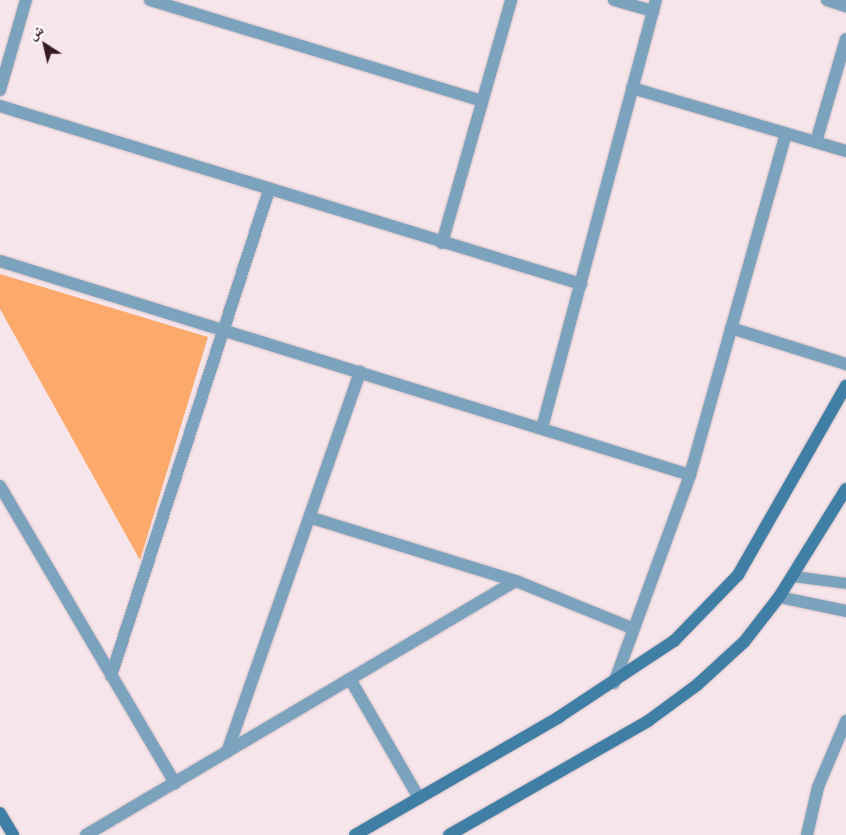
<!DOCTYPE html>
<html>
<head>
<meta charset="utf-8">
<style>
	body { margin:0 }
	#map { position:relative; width:846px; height:835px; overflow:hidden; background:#f6e5ea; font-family:"Fira Sans","Noto Naskh Arabic",sans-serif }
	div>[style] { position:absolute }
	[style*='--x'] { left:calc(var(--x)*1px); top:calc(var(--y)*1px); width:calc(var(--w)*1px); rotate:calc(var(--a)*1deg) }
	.green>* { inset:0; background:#fcaa6c }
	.roads { filter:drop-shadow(0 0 1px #d4c0c7) drop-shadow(0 0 1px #d4c0c7) }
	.lane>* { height:11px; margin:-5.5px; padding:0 5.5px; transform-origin:5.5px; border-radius:5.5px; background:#7ba3bd }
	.street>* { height:12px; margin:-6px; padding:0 6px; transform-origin:6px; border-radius:6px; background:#7ba3bd }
	.secondary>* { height:12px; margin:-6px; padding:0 6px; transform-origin:6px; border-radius:6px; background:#407fa5 }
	span { translate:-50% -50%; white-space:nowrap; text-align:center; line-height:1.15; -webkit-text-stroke:4px #fff; paint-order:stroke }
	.north { position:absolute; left:20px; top:20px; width:50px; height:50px; -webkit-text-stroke:4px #fff; paint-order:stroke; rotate:325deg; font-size:14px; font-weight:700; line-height:20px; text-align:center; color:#371925 }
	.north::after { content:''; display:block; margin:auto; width:18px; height:22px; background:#371925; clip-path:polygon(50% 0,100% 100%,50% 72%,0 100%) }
</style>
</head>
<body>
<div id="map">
	<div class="green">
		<i style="clip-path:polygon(0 274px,208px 337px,140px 560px,0 309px)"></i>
	</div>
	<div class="roads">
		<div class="lane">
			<i style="--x:793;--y:576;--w:53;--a:7.5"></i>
		</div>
		<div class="street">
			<i style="--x:150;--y:0;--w:347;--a:16.9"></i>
			<i style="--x:614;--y:0;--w:41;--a:15.8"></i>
			<i style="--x:827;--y:0;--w:20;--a:18"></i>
			<i style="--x:632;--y:88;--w:223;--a:16.4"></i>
			<i style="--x:0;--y:90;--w:94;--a:-73.9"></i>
			<i style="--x:0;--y:106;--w:608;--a:17.03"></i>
			<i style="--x:816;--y:142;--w:107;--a:-73.8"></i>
			<i style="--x:442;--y:243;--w:253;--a:-74.1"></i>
			<i style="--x:0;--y:261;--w:722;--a:17.23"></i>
			<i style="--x:731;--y:328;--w:121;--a:17.4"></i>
			<i style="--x:542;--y:428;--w:443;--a:-75.1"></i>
			<i style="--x:0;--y:486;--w:345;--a:59.5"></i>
			<i style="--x:312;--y:518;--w:214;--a:17.2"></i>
			<i style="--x:516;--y:581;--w:125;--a:22.1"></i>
			<i style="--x:779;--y:597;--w:68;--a:11.8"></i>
			<i style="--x:111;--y:676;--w:511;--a:-71.99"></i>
			<i style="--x:350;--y:679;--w:138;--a:59.9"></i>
			<i style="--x:614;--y:683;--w:221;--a:-69.9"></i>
			<i style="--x:690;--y:475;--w:354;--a:-74.3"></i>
			<i style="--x:227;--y:752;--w:403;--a:-70.7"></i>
			<i style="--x:86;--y:835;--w:499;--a:-30.6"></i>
			<i style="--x:807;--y:835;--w:49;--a:-77.1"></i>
			<i style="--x:818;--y:787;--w:72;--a:-67"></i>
		</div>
		<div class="secondary">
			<i style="--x:0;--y:813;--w:26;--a:59"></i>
			<i style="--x:355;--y:835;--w:236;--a:-30"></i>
			<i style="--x:559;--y:717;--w:138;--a:-33.5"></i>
			<i style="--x:674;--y:641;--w:92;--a:-45.9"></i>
			<i style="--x:738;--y:575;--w:218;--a:-60.3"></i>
			<i style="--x:449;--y:835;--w:229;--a:-29.8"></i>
			<i style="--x:648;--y:721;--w:61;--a:-36.3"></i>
			<i style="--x:697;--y:685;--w:64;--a:-42.5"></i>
			<i style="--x:744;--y:642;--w:57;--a:-52.1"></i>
			<i style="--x:779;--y:597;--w:127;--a:-58.2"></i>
		</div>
	</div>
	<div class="north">ش</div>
</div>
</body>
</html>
